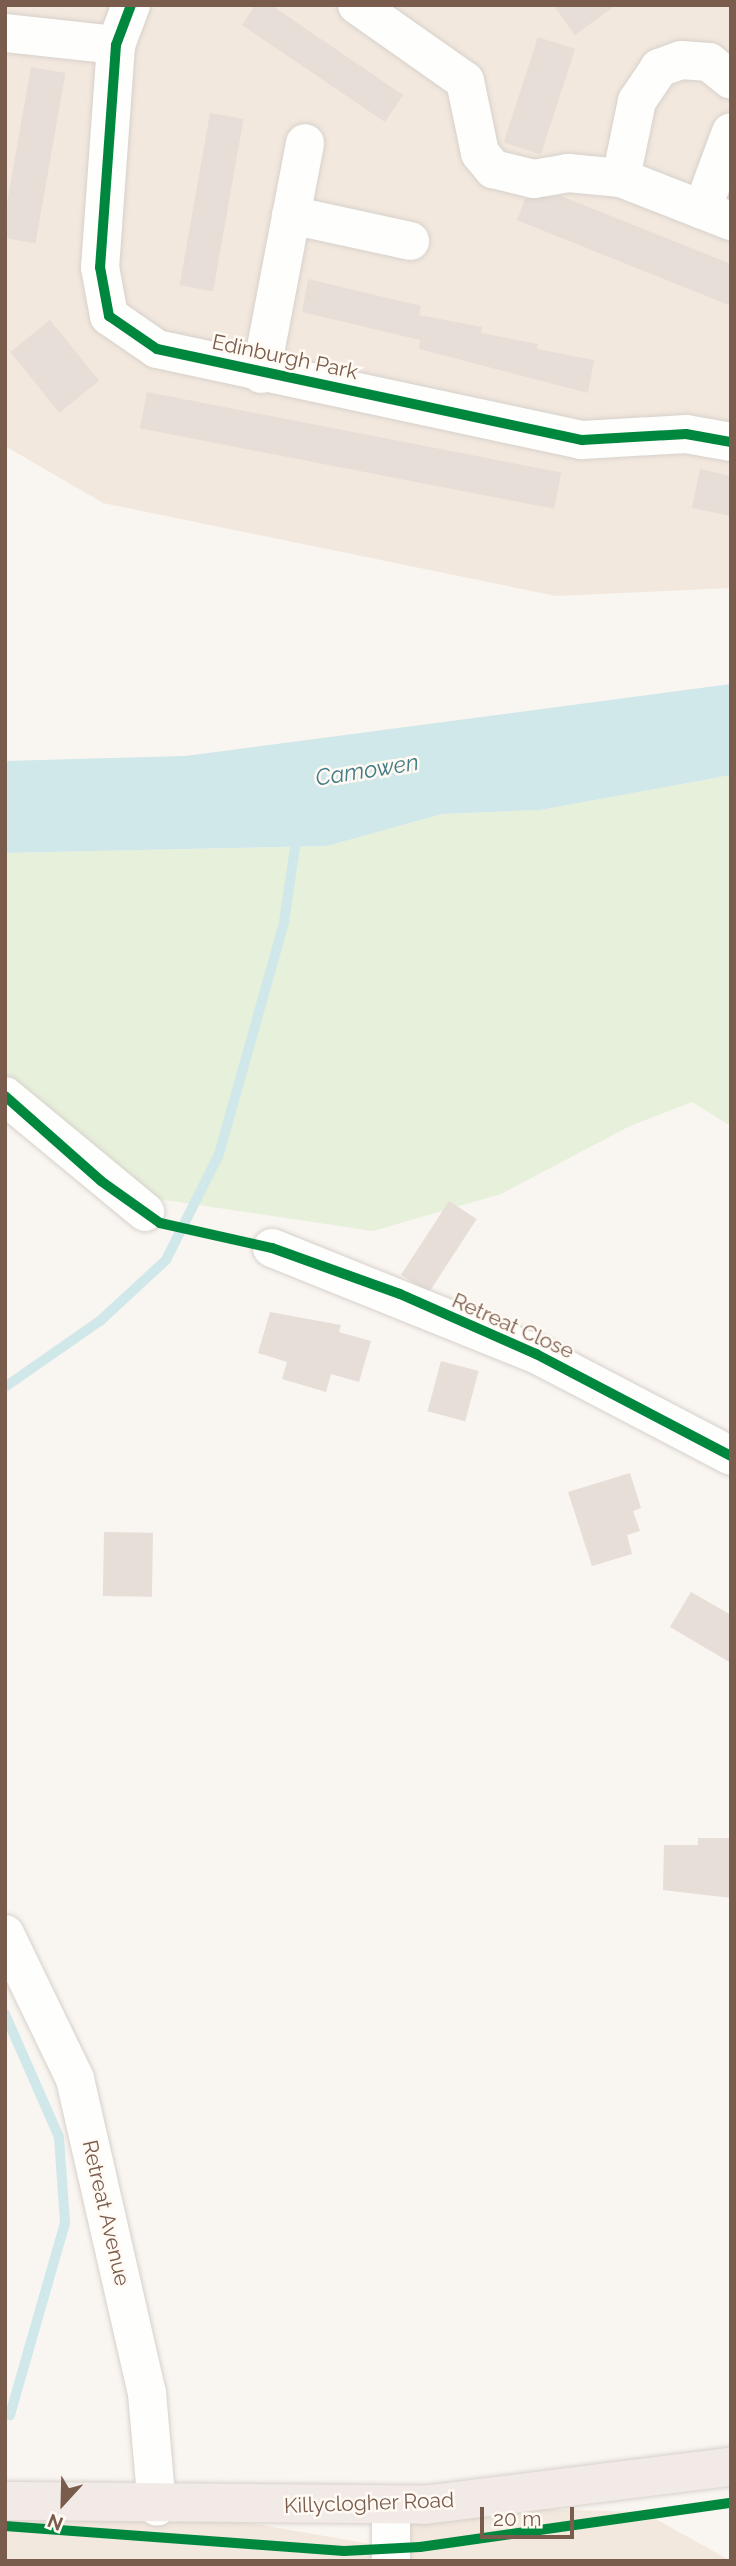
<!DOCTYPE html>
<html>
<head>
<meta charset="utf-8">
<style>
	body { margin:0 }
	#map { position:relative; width:736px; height:2566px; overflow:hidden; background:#f9f5f0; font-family:Raleway,sans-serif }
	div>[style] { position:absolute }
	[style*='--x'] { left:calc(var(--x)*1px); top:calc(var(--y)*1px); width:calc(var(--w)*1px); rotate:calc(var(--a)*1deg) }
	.residential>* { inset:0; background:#f2e8de }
	.green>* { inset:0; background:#e7f0db }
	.water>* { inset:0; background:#d0e8ea }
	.stream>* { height:10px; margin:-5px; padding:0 5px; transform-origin:5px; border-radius:5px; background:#d0e8ea }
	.building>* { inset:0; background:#e6ded7; transform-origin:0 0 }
	.roads { filter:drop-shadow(0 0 2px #d7d1cb) drop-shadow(0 0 2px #d7d1cb) }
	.minor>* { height:38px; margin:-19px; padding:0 19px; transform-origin:19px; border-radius:19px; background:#fefefd }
	.highway>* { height:38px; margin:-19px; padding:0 19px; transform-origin:19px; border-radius:19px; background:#f2eae7 }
	.cycleway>* { height:10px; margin:-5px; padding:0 5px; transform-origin:5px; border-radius:5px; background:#00873e }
	span { translate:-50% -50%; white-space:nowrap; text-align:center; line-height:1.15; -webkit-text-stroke:5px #fffaf3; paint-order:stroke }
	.street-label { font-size:21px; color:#7a5c4d }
	.water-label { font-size:23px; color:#437c86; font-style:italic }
	.frame { position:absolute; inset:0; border:7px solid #7a5c4d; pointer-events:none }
	.north { position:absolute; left:28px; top:2468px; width:70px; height:70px; -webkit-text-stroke:5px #fffaf3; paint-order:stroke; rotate:202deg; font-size:19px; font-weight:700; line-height:28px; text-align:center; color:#7a5c4d }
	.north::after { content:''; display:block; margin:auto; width:24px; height:32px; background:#7a5c4d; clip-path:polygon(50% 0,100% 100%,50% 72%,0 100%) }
	.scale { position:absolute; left:480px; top:2507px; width:94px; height:32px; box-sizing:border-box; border:4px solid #7a5c4d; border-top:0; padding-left:9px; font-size:21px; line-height:24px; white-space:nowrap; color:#7a5c4d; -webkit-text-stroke:5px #fffaf3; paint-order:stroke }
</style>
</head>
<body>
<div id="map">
	<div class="residential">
		<i style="clip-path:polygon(5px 5px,731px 5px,731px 588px,556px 596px,103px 503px,5px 446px)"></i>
		<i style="clip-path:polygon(5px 2497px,157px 2507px,382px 2546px,391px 2505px,643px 2512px,731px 2561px,5px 2561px)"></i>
	</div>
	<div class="green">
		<i style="clip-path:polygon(731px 775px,731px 1126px,692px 1102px,630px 1126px,501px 1194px,373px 1231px,158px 1199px,5px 1083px,5px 853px,327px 846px,442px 814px,540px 810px)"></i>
	</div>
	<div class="water">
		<i style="clip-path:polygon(731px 684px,731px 775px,540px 810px,442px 814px,327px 846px,5px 853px,5px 761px,185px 756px)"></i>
	</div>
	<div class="stream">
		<i style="--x:5;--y:1387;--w:117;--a:-34.9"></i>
		<i style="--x:101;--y:1320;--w:88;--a:-42.7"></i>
		<i style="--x:166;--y:1260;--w:119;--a:-63.4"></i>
		<i style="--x:219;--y:1154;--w:241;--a:-74.3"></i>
		<i style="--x:284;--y:922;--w:89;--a:-81.6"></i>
		<i style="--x:5;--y:2014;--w:134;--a:66.3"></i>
		<i style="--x:59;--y:2137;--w:86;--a:86"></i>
		<i style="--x:65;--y:2223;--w:200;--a:106"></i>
	</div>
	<div class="building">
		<i style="clip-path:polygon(255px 5px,271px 5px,403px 95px,385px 122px,242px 25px)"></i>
		<i style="clip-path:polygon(553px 5px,616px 5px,575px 35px)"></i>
		<i style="left:538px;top:37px;width:39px;height:111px;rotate:18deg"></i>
		<i style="left:31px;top:67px;width:35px;height:173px;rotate:10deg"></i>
		<i style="left:210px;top:113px;width:34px;height:175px;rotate:10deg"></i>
		<i style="clip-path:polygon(561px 196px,731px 264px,731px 306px,517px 220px,525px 199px)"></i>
		<i style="clip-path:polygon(308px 279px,421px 306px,419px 315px,482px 327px,481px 333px,538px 344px,537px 349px,594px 360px,588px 393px,419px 349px,420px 340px,302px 312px)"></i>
		<i style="left:50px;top:320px;width:78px;height:51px;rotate:51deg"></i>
		<i style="left:147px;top:392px;width:422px;height:37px;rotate:11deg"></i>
		<i style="clip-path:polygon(700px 469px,731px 476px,731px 516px,692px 508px)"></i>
		<i style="left:449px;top:1201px;width:33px;height:88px;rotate:33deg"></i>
		<i style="clip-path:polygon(270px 1312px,341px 1325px,339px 1332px,371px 1341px,359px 1382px,331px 1374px,326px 1392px,282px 1379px,287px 1362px,258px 1353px)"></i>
		<i style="left:441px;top:1361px;width:39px;height:52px;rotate:15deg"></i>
		<i style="clip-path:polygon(630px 1473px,641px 1508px,633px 1511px,640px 1531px,627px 1535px,632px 1554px,592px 1566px,568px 1492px)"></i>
		<i style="left:104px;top:1532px;width:49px;height:64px;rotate:1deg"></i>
		<i style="clip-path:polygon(691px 1592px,731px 1615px,731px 1663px,670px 1627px)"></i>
		<i style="clip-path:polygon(698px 1838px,731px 1838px,731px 1898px,663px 1890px,664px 1845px,698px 1845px)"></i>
	</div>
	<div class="roads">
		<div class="minor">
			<i style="--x:131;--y:5;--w:43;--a:110.6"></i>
			<i style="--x:116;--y:45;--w:223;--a:94.1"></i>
			<i style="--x:100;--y:267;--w:50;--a:79.6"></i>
			<i style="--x:109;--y:316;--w:58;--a:34.5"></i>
			<i style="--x:157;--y:349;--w:435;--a:12.1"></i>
			<i style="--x:582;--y:440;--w:104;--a:-3.3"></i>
			<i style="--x:686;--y:434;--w:46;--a:10.1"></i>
			<i style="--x:357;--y:5;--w:132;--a:35.1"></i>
			<i style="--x:465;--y:81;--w:74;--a:78.2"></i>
			<i style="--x:480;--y:153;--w:21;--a:51"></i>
			<i style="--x:493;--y:169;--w:42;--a:13.7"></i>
			<i style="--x:534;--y:179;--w:35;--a:-10"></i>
			<i style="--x:568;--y:173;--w:53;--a:5.4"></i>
			<i style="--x:621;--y:178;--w:118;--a:21.4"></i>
			<i style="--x:5;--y:33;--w:112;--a:6.2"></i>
			<i style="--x:621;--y:178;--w:79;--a:-78.3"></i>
			<i style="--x:637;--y:101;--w:40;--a:-56"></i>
			<i style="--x:659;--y:68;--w:23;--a:-20"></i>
			<i style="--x:681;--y:60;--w:28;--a:4"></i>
			<i style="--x:709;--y:62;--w:28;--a:39"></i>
			<i style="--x:702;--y:210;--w:83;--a:-69.6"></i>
			<i style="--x:291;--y:215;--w:122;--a:12.3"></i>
			<i style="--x:261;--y:374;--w:235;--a:-79.2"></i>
			<i style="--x:5;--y:1096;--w:182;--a:39.6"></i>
			<i style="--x:272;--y:1248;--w:284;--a:21.9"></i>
			<i style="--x:536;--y:1354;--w:220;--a:27.6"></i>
			<i style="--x:5;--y:1934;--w:161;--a:64.2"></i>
			<i style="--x:75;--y:2079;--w:322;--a:77.1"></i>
			<i style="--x:147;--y:2393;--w:114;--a:85"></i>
			<i style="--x:391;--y:2505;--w:56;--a:90"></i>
		</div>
		<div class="highway">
			<i style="--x:5;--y:2501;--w:419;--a:0.5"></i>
			<i style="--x:424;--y:2505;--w:309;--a:-7.1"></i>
		</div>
	</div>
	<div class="cycleway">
		<i style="--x:131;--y:5;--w:43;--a:110.6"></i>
		<i style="--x:116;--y:45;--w:223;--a:94.1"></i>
		<i style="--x:100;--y:267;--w:50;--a:79.6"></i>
		<i style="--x:109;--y:316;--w:58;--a:34.5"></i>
		<i style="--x:157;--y:349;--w:435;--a:12.1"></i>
		<i style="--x:582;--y:440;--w:104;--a:-3.3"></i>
		<i style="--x:686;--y:434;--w:46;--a:10.1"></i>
		<i style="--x:5;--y:1096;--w:128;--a:41.5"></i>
		<i style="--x:101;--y:1181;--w:72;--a:35.4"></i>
		<i style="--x:160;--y:1223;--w:115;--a:12.6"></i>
		<i style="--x:272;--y:1248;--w:136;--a:19.8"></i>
		<i style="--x:400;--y:1294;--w:149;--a:23.8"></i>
		<i style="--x:536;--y:1354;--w:220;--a:27.6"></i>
		<i style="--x:5;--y:2526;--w:340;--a:4.2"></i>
		<i style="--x:344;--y:2551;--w:76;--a:-3"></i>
		<i style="--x:420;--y:2547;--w:314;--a:-8.1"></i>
	</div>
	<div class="street-label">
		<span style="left:285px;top:357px;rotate:12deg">Edinburgh Park</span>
		<span style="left:513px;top:1326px;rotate:24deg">Retreat Close</span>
		<span style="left:106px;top:2213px;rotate:77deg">Retreat Avenue</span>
		<span style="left:369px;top:2503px;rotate:-2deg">Killyclogher Road</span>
	</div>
	<div class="water-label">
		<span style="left:367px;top:770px;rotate:-9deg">Camowen</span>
	</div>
	<div class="frame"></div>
	<div class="north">N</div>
	<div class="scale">20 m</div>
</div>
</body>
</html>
